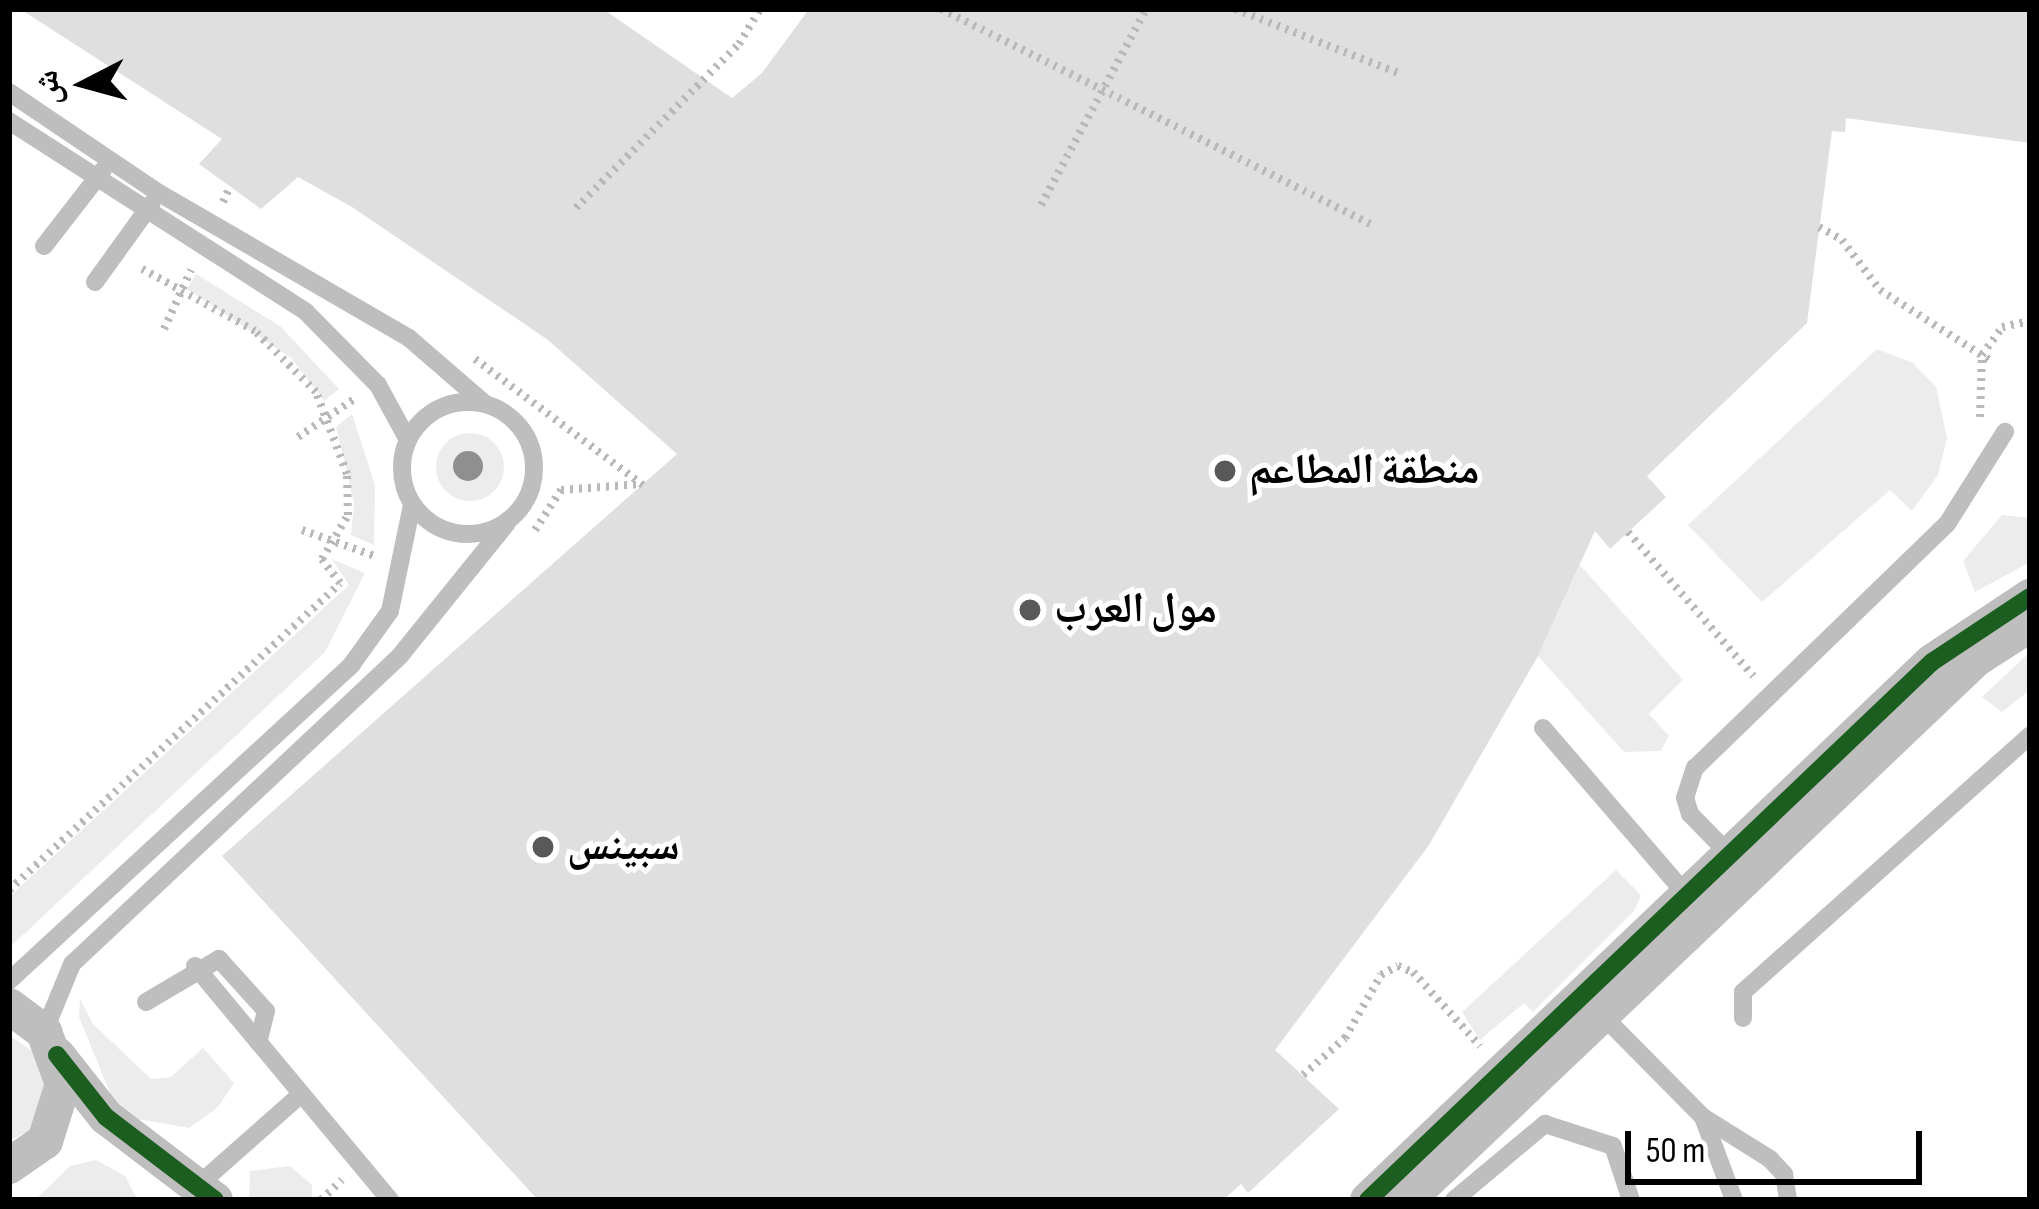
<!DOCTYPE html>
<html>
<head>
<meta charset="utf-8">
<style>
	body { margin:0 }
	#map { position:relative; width:2039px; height:1209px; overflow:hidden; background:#fff; font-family:"Sofia Sans Condensed","Noto Naskh Arabic",sans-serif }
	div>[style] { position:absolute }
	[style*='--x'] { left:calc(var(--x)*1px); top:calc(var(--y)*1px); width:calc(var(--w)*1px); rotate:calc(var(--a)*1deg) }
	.green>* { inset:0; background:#ececec }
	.round { border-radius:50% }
	.building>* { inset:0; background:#dfdfdf }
	.path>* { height:8px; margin-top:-4px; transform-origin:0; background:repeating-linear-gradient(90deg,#b9b9b9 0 3px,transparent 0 9px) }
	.lane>* { height:18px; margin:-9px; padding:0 9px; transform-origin:9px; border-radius:9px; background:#bebebe }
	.lane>.ring { margin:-9px; padding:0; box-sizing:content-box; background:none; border:18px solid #bebebe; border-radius:50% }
	.street>* { height:36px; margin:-18px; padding:0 18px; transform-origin:18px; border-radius:18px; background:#bebebe }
	.cycleway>* { height:18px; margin:-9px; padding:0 9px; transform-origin:9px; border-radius:9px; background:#1b5e20 }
	.trees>* { width:30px; height:30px; margin:-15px; border-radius:50%; background:#8f8f8f }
	.dots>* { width:33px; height:33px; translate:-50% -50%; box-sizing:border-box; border:6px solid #fff; border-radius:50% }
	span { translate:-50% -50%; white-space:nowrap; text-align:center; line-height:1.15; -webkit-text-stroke:10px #fff; paint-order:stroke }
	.poi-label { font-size:42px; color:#000; font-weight:700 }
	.left { translate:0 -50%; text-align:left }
	.frame { position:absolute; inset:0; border:12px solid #000; pointer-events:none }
	.north { position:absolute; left:24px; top:24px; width:120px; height:120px; -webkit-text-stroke:9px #fff; paint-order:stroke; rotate:264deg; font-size:33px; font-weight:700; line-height:48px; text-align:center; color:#000 }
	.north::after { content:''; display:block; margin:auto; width:42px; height:54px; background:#000; clip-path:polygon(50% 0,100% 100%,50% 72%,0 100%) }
	.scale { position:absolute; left:1625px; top:1131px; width:297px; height:54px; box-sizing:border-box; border:6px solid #000; border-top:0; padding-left:15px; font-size:36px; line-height:42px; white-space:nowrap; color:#000; -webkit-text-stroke:9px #fff; paint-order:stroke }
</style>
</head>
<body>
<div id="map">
	<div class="green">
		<i style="clip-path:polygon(196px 274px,280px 326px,339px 389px,324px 401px,291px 358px,187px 289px)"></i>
		<i style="clip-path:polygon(1877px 349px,1913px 363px,1936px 387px,1947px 438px,1938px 475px,1912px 511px,1890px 490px,1762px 602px,1688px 525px)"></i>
		<i style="clip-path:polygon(352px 414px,375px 485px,374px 545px,351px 535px,354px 503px,336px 427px)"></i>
		<i class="round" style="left:436px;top:433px;width:68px;height:68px"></i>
		<i style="clip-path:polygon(2002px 515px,2030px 518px,2030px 562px,1975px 592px,1963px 561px)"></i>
		<i style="clip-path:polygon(332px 559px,365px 573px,325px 652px,9px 948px,9px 897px,349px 585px)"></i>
		<i style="clip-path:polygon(1580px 565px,1683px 680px,1649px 714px,1669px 736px,1661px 751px,1624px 752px,1538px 656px)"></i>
		<i style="clip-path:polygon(2030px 652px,2030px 690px,2002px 712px,1982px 697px)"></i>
		<i style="clip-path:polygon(1616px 870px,1641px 895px,1634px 911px,1533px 1012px,1524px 1003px,1480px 1040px,1462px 1012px)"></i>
		<i style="clip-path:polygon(80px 999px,93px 1024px,151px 1079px,171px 1077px,203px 1048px,234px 1083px,218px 1107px,189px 1128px,137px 1119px,113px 1100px,79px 1017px)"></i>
		<i style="clip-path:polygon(9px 1035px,35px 1053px,48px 1079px,32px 1129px,9px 1141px)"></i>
		<i style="clip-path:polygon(96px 1160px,125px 1176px,138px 1200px,35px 1200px,70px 1166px)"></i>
		<i style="clip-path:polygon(290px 1166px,312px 1185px,312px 1200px,249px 1200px,250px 1171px)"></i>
	</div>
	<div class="building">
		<i style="clip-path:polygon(20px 9px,603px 9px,732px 98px,762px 73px,809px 9px,2030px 9px,2030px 143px,1846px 118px,1845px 132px,1832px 131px,1807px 323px,1647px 476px,1666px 497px,1610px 549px,1595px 531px,1538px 656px,1429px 845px,1275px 1050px,1339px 1109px,1248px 1193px,1241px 1184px,1223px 1200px,538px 1200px,222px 856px,677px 454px,548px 340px,352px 207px,298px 177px,261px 209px,199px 164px,222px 139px)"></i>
	</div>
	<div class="path">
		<i style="--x:941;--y:9;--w:481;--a:26.6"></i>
		<i style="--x:1235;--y:9;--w:178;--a:21.4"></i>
		<i style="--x:223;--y:202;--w:17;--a:-66"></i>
		<i style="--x:1041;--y:205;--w:222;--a:-61.8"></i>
		<i style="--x:576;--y:208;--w:231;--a:-45.2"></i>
		<i style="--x:739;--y:44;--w:41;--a:-59"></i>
		<i style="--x:1819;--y:227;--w:26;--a:29"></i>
		<i style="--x:1842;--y:240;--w:63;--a:52.8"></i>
		<i style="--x:1880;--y:290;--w:132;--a:32.6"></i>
		<i style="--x:164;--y:329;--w:65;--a:-65.4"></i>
		<i style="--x:475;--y:359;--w:210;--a:36.9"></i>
		<i style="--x:1980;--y:417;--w:62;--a:-88.2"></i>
		<i style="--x:1982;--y:355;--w:34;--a:-54"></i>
		<i style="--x:2002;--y:327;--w:29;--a:-12"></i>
		<i style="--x:298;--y:437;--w:71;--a:-34.1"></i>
		<i style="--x:302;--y:530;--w:80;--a:19.8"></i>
		<i style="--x:535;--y:530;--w:48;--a:-57"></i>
		<i style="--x:561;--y:490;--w:80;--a:-4.3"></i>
		<i style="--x:1628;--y:532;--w:191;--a:49"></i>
		<i style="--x:9;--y:890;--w:451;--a:-42.8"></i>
		<i style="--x:340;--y:583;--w:30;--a:-127"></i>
		<i style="--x:322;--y:559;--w:51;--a:-59.4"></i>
		<i style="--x:348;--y:515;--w:41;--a:-91.4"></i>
		<i style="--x:347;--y:474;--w:88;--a:-110.7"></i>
		<i style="--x:316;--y:392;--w:86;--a:-135"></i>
		<i style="--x:255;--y:331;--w:129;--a:-151.2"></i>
		<i style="--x:1303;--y:1075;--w:56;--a:-41.4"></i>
		<i style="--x:1345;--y:1038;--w:73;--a:-60.3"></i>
		<i style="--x:1381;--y:975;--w:19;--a:-28"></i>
		<i style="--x:1398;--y:966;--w:16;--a:22"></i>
		<i style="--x:1413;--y:972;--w:100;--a:47.8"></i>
		<i style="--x:321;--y:1200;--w:29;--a:-44"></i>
	</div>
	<div class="lane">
		<i style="--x:9;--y:92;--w:181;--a:34"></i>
		<i style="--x:159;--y:193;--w:289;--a:30.1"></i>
		<i style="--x:409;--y:338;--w:99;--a:40.9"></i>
		<i style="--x:9;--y:121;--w:353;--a:32.7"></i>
		<i style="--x:306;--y:312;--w:103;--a:45.4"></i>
		<i style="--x:378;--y:385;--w:63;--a:61.4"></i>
		<i style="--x:44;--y:246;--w:96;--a:-52.2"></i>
		<i style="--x:95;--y:282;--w:97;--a:-54.2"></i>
		<i class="ring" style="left:402px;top:402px;width:114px;height:114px"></i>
		<i style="--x:1543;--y:728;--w:228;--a:49.3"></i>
		<i style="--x:1735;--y:860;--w:64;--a:-134.4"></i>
		<i style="--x:1690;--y:814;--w:17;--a:-107"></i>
		<i style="--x:1685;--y:798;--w:32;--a:-72"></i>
		<i style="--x:1695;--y:768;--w:351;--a:-44.1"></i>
		<i style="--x:1947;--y:524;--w:109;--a:-57.8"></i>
		<i style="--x:195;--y:966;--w:305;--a:50.2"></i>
		<i style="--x:9;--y:981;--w:467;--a:-42.7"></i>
		<i style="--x:352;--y:664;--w:65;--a:-54.4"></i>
		<i style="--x:390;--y:611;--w:108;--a:-78.3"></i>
		<i style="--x:146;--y:1002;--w:85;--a:-30.5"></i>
		<i style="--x:219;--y:959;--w:70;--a:47.9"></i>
		<i style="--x:266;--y:1011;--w:32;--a:104"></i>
		<i style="--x:1604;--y:1017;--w:141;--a:45.3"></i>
		<i style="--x:1703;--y:1117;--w:89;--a:69.5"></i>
		<i style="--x:1743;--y:1018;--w:26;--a:-90"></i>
		<i style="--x:1743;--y:992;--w:385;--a:-41.8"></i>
		<i style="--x:44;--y:1032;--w:74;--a:-67.6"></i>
		<i style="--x:72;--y:964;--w:449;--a:-43.2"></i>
		<i style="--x:399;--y:657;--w:172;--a:-51.1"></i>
		<i style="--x:1703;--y:1117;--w:79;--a:32.1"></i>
		<i style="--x:1770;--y:1159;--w:21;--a:47"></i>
		<i style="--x:1784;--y:1174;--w:26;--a:81"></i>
		<i style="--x:196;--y:1187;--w:139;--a:-41.5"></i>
		<i style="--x:1454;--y:1200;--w:119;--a:-39.9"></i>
		<i style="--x:1545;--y:1124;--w:71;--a:17.9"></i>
		<i style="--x:1613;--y:1146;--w:57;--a:71.6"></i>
	</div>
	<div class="street">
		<i style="--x:9;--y:1006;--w:44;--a:36.6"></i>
		<i style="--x:44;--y:1032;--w:55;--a:69.9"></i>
		<i style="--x:63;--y:1084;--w:60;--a:107.5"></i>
		<i style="--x:45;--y:1141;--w:44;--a:145.2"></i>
		<i style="--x:57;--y:1055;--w:79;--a:51.7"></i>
		<i style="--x:106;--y:1117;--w:137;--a:37.3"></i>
		<i style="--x:1368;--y:1200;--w:779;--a:-43.65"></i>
		<i style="--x:1932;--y:662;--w:118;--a:-33.6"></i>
		<i style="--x:1407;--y:1200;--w:785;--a:-43.56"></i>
		<i style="--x:1976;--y:659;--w:64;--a:-32.9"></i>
	</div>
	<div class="cycleway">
		<i style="--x:57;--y:1055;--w:79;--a:51.7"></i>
		<i style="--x:106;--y:1117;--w:137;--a:37.3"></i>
		<i style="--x:1368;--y:1200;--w:779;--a:-43.65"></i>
		<i style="--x:1932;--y:662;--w:118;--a:-33.6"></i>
	</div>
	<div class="trees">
		<i style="left:468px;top:466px"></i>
	</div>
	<div class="dots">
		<i style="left:1225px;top:471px;background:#595959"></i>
		<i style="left:1030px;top:610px;background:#595959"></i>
		<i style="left:543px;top:847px;background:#595959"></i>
	</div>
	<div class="poi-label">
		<span class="left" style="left:1249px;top:471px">منطقة المطاعم</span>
		<span class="left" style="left:1054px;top:610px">مول العرب</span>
		<span class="left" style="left:567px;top:847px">سبينس</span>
	</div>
	<div class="frame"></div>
	<div class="north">ش</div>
	<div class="scale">50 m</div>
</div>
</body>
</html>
